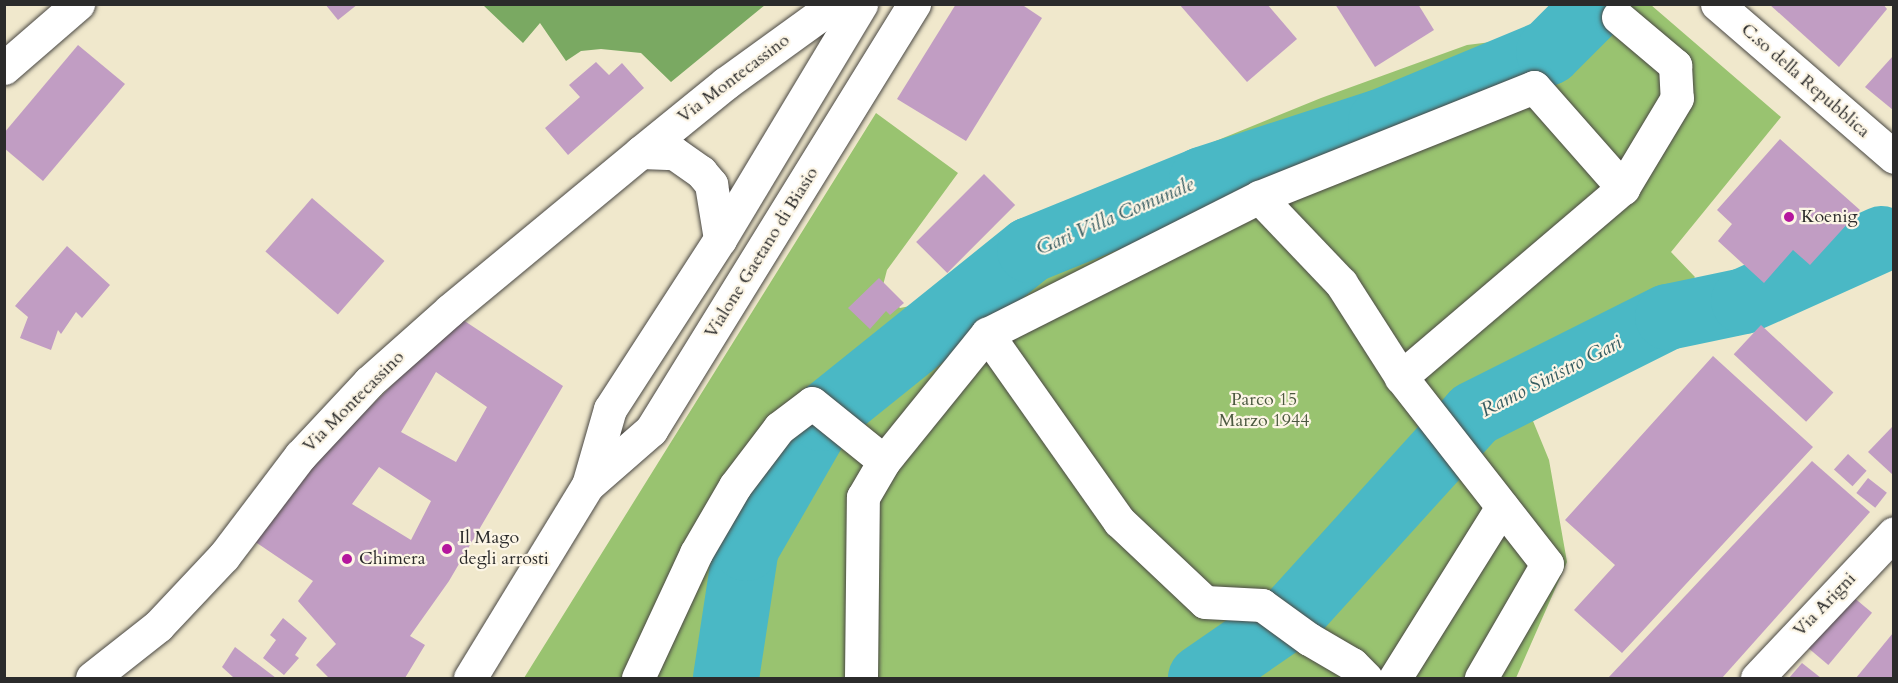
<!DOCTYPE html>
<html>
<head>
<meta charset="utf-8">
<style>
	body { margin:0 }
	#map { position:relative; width:1898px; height:683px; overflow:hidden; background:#f0e8cc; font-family:Cardo,serif }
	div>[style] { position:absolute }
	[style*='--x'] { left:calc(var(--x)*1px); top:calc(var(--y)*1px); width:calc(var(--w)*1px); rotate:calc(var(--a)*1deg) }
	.green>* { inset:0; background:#99c370 }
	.forest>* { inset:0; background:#7aa962 }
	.river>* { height:66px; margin:-33px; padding:0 33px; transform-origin:33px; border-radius:33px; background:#4ab8c5 }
	.building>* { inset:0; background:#c19dc3; transform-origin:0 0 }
	.roads { filter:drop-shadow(0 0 2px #494743) drop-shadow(0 0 2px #494743) }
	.pedestrian>* { height:33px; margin:-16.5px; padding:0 16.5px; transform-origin:16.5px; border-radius:16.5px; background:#fff }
	.minor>* { height:33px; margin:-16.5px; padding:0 16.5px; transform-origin:16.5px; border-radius:16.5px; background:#fff }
	.tertiary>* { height:33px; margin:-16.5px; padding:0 16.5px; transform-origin:16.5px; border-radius:16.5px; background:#fff }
	.dots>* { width:16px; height:16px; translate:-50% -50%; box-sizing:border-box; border:3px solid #fcf5e5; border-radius:50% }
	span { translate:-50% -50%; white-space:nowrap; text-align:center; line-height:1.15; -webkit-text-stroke:4.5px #fcf5e5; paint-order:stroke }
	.street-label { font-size:18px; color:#2b2b2b }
	.poi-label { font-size:18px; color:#2b2b2b }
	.left { translate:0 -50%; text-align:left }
	.park-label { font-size:18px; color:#4c5940 }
	.water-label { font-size:20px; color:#365c61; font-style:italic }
	.frame { position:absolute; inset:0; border:6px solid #2b2b2b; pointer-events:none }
</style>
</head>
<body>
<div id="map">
	<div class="green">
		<i style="clip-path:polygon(1578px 5px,1651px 5px,1781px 117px,1671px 252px,1695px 277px,1636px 349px,1533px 421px,1549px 460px,1567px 562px,1516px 678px,524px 678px,876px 113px,958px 173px,887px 270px,882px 289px,900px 308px,940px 300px,1025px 219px,1321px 98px,1467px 45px,1515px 39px)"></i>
	</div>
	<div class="forest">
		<i style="clip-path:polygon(483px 5px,765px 5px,671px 82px,641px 53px,601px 49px,581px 51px,566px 61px,540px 23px,523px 43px)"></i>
	</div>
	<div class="river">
		<i style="--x:726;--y:678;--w:132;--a:-81.3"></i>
		<i style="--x:746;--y:548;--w:150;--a:-60"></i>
		<i style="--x:821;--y:418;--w:268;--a:-38.8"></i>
		<i style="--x:1030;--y:250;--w:186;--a:-22.1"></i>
		<i style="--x:1202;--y:180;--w:188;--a:-18"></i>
		<i style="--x:1381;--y:122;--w:182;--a:-22.6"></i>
		<i style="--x:1549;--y:52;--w:68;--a:-45"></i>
		<i style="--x:1201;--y:678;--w:111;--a:-34.7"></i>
		<i style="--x:1292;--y:615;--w:271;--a:-47.8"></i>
		<i style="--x:1474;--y:414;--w:217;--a:-26.6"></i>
		<i style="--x:1668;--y:317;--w:78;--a:-11.9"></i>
		<i style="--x:1744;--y:301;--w:151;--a:-24.2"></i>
	</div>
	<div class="building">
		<i style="clip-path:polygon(325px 4px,358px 4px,338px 20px)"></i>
		<i style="clip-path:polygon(956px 4px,1021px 4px,1042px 18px,966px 141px,897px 99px)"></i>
		<i style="clip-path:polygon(1179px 4px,1267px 4px,1297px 39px,1247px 82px)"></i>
		<i style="clip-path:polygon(1335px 4px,1418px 4px,1434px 30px,1375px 67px)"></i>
		<i style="clip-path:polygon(1769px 4px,1883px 4px,1887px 9px,1839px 67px)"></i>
		<i style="clip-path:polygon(78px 45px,125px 84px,43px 181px,4px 148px,4px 133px)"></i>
		<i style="clip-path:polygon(1893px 56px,1893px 110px,1865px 87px)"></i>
		<i style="clip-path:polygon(596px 62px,609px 75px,622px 63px,644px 88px,568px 155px,545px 128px,580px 97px,569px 85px)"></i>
		<i style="clip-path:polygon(1780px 139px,1860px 210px,1810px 265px,1793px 250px,1764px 283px,1718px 241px,1732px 224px,1717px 210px)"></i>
		<i style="left:984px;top:174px;width:44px;height:96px;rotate:45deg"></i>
		<i style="left:312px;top:198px;width:96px;height:71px;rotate:41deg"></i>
		<i style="clip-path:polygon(67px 246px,110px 285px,82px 318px,76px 312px,61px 334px,58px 330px,51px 350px,20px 338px,28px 317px,15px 306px)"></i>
		<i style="clip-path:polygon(879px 278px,904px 303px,890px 315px,886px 311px,870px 329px,848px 308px)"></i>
		<i style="clip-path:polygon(evenodd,460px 318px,563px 386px,449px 581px,410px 636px,425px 645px,405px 678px,329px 678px,316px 665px,336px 644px,298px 601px,313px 581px,248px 537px,295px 481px,460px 318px,436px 372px,487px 407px,456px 462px,401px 432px,436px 372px,460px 318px,379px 467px,431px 501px,411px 540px,352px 504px,379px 467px)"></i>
		<i style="left:1761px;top:325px;width:99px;height:40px;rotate:43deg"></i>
		<i style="clip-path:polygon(1713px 356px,1813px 447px,1622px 653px,1574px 610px,1615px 565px,1565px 520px)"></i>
		<i style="clip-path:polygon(1893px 426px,1893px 475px,1868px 452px)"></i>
		<i style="left:1848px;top:454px;width:25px;height:21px;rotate:42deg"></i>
		<i style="clip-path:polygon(1812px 461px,1870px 512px,1722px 678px,1608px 678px)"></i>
		<i style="left:1868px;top:478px;width:24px;height:19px;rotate:38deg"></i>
		<i style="left:1846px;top:591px;width:34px;height:68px;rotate:40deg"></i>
		<i style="clip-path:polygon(283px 618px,307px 638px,295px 655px,299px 658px,284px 675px,263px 658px,276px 640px,270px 635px)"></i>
		<i style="clip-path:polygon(1893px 633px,1893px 678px,1856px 678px)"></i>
		<i style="clip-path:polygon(235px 647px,276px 678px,234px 678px,222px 667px)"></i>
		<i style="clip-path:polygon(1802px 663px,1821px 678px,1789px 678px)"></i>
	</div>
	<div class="roads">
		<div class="pedestrian">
			<i style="--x:1618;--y:17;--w:75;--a:40.1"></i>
			<i style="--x:1675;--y:65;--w:33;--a:87"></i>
			<i style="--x:1677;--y:98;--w:105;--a:121"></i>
			<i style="--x:1259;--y:197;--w:119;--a:46.4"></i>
			<i style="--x:1341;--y:283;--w:112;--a:57.4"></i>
			<i style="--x:1401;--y:377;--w:237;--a:52"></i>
			<i style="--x:1547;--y:564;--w:132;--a:120.1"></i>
			<i style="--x:987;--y:334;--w:229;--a:54.8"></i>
			<i style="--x:1119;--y:521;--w:118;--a:43.3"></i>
			<i style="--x:1205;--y:602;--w:57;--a:3"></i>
			<i style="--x:1262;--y:605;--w:58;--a:35.9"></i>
			<i style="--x:1309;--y:639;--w:50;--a:30.2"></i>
			<i style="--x:1352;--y:664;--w:20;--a:45"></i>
			<i style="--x:638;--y:678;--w:138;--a:-65.1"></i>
			<i style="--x:696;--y:553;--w:78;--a:-59.8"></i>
			<i style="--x:735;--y:486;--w:73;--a:-52.8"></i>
			<i style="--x:779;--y:428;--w:41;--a:-37.1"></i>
			<i style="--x:812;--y:403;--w:92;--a:38.9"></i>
			<i style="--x:861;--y:678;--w:181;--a:-89.4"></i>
			<i style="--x:863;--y:497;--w:42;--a:-59.7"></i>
			<i style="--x:884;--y:461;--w:164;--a:-51"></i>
			<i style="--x:987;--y:334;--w:305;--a:-26.7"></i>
			<i style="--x:1259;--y:197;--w:296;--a:-21.8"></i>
			<i style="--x:1534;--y:87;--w:135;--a:48.6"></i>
			<i style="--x:1623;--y:188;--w:292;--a:139.6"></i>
			<i style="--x:1395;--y:678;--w:202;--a:-58"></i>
		</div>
		<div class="minor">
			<i style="--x:4;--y:68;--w:98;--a:-40.9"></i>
			<i style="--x:1757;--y:678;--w:199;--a:-46.6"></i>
		</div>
		<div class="tertiary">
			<i style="--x:1717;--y:4;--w:234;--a:40.8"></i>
			<i style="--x:641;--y:152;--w:33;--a:2"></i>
			<i style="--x:674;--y:153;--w:33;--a:35"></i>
			<i style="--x:701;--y:172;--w:16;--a:50"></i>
			<i style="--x:711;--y:184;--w:56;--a:80.7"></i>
			<i style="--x:588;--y:485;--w:84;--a:-41.1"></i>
			<i style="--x:651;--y:430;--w:501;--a:-58.31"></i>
			<i style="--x:92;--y:678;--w:84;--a:-38.2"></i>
			<i style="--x:158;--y:626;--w:96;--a:-46.7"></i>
			<i style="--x:224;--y:556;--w:126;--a:-52.8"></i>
			<i style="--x:300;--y:456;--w:101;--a:-47"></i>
			<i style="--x:369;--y:382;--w:108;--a:-41.6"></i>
			<i style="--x:450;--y:310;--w:248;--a:-39.6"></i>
			<i style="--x:641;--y:152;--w:109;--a:-39.1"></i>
			<i style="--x:726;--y:83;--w:135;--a:-35.9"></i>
			<i style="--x:470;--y:678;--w:226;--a:-58.6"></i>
			<i style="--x:588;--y:485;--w:79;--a:-73.9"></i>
			<i style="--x:610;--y:409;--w:202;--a:-57.1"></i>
			<i style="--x:720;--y:239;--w:274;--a:-59"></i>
		</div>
	</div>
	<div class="dots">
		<i style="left:1789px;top:217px;background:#b5179e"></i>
		<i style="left:447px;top:549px;background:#b5179e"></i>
		<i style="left:347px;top:559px;background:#b5179e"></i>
	</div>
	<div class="street-label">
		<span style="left:734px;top:79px;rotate:-37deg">Via Montecassino</span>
		<span style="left:1805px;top:81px;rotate:41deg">C.so della Repubblica</span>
		<span style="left:762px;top:253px;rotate:-58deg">Vialone Gaetano di Biasio</span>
		<span style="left:354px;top:402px;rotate:-45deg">Via Montecassino</span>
		<span style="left:1825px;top:605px;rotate:-46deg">Via Arigni</span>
	</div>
	<div class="poi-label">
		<span class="left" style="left:1801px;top:217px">Koenig</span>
		<span class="left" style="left:459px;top:549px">Il Mago<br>degli arrosti</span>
		<span class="left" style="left:359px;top:559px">Chimera</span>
	</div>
	<div class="park-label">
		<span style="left:1264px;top:411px">Parco 15<br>Marzo 1944</span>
	</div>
	<div class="water-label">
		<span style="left:1115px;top:216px;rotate:-23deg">Gari Villa Comunale</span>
		<span style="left:1551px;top:376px;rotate:-27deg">Ramo Sinistro Gari</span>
	</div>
	<div class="frame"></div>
</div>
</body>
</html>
